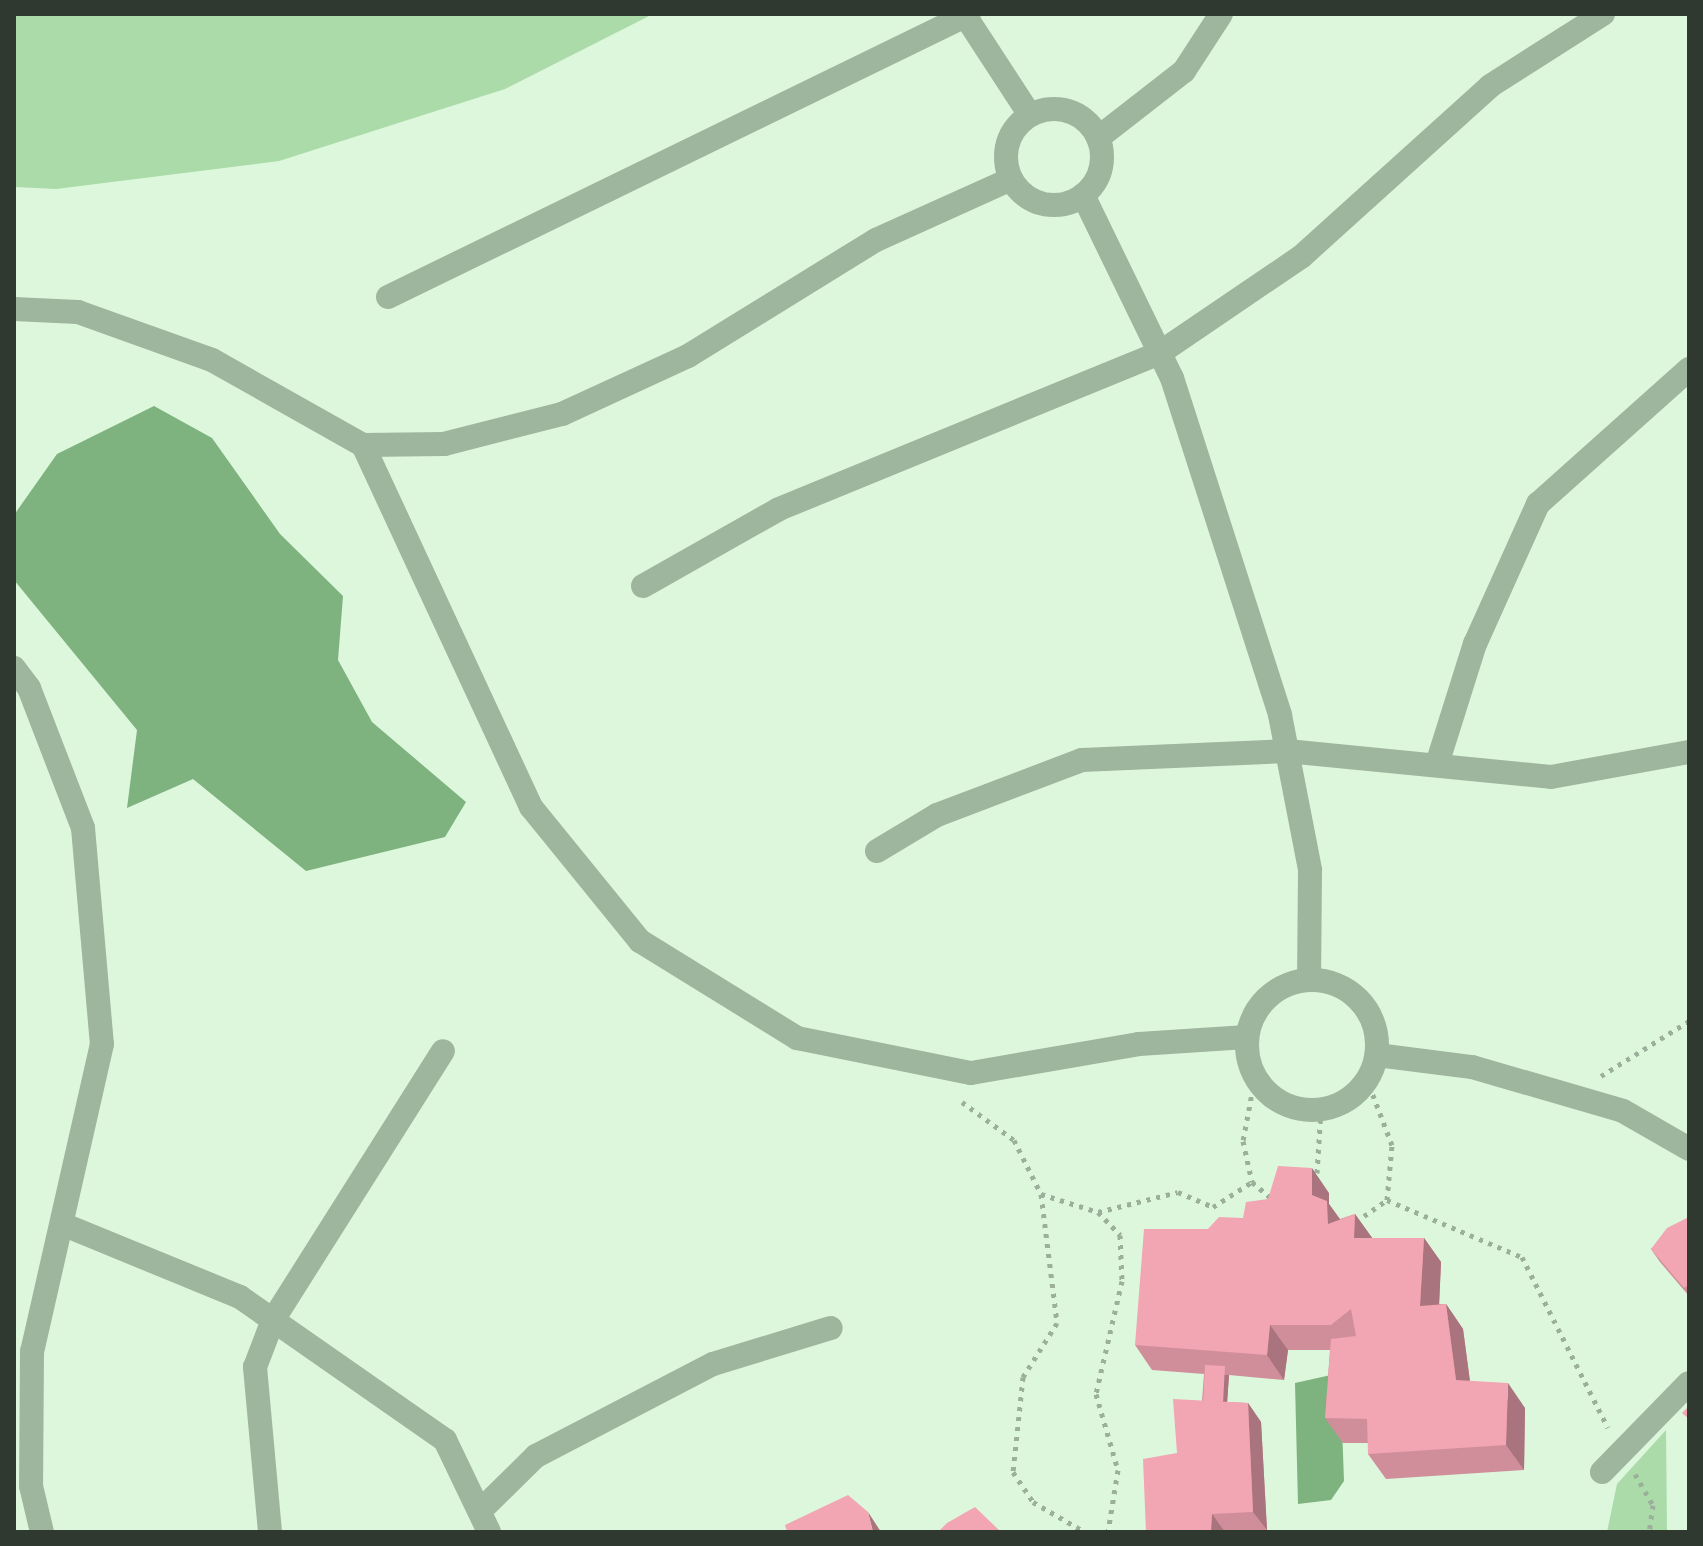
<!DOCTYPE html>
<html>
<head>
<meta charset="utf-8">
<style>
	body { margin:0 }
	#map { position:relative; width:1703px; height:1546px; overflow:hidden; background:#ddf7dc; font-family:Lato,sans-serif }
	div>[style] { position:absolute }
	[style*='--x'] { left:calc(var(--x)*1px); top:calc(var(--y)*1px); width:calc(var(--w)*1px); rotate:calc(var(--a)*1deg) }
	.green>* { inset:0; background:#aadba9 }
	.water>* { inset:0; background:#7eb27e }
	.path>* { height:5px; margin-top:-2.5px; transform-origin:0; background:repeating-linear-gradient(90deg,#9baf9b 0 4px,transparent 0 10px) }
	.minor>* { height:24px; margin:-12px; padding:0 12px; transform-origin:12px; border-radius:12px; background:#9eb59e }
	.minor>.ring { margin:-12px; padding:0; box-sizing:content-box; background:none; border:24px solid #9eb59e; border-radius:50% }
	.wall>* { inset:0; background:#d08e9a }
	.shaded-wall>* { inset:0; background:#a9747d }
	.building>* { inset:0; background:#f2a5b3; transform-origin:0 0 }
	span { translate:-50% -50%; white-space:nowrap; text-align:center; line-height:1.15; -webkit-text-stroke:8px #f5fff4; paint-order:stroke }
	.frame { position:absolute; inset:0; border:16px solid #2f392f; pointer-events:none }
</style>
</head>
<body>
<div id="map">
	<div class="green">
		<i style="clip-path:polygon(14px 14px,653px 14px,505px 89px,279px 161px,56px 189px,14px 187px)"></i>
		<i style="clip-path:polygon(1666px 1430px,1667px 1532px,1607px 1532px,1617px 1484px)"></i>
	</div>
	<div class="water">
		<i style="clip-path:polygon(154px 406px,212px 438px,280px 534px,343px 596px,338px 660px,372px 722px,466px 802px,445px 837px,306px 871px,193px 779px,127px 808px,137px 730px,14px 580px,14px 515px,57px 454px)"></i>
		<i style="clip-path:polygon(1340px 1373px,1344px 1481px,1331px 1500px,1298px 1504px,1295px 1383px)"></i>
	</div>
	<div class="path">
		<i style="--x:1601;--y:1076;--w:104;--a:-32"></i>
		<i style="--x:1255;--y:1077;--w:65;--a:100.6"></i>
		<i style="--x:1243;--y:1141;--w:42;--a:77.6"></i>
		<i style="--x:1252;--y:1182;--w:26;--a:40"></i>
		<i style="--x:962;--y:1102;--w:64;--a:36.2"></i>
		<i style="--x:1014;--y:1140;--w:60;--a:63.4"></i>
		<i style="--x:1041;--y:1194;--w:130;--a:82.9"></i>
		<i style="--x:1057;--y:1323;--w:64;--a:122.2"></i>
		<i style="--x:1023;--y:1377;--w:96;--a:96"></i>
		<i style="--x:1013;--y:1472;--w:36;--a:56"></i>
		<i style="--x:1033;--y:1502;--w:60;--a:30"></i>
		<i style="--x:1317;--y:1173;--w:63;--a:-86.4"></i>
		<i style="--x:1041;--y:1194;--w:60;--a:17.5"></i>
		<i style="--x:1098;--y:1212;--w:32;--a:46"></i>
		<i style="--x:1120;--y:1235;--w:46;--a:87.5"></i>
		<i style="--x:1122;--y:1281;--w:116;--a:103"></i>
		<i style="--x:1096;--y:1394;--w:79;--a:73.9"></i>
		<i style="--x:1118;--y:1470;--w:63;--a:99.2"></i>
		<i style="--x:1387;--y:1200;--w:147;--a:22.9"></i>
		<i style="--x:1522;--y:1257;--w:191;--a:63.3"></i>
		<i style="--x:1098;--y:1212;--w:82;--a:-14"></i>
		<i style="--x:1178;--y:1192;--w:38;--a:23"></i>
		<i style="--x:1213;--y:1207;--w:46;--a:-32.7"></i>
		<i style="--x:1364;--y:1216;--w:28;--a:-35"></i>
		<i style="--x:1387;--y:1200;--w:55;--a:-84.8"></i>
		<i style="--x:1392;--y:1145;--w:67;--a:-110.9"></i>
		<i style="--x:1635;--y:1474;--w:36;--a:60"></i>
		<i style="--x:1653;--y:1505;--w:27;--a:98"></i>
	</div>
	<div class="minor">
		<i style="--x:966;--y:17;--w:117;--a:56.9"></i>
		<i class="ring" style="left:1006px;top:109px;width:72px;height:72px"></i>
		<i style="--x:1098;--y:138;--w:109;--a:-37.9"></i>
		<i style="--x:1184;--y:71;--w:68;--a:-57"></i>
		<i style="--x:1083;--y:195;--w:203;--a:64.1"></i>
		<i style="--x:1172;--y:378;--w:354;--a:72.2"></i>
		<i style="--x:1280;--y:715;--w:158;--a:79"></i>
		<i style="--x:1310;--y:870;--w:110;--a:90.5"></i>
		<i style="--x:388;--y:297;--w:646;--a:-25.97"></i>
		<i style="--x:14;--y:309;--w:64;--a:2.7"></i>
		<i style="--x:78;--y:312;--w:142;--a:19.7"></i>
		<i style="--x:212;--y:360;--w:173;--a:29.4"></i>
		<i style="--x:363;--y:445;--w:399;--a:65.1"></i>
		<i style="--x:531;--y:807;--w:173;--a:50.9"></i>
		<i style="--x:640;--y:941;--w:185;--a:31.7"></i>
		<i style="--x:797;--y:1038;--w:177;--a:11.4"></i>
		<i style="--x:971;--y:1073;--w:170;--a:-9.8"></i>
		<i style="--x:1139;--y:1044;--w:108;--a:-3.7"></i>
		<i style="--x:363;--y:445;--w:81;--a:-0.7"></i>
		<i style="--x:444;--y:444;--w:122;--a:-14.3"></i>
		<i style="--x:562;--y:414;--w:139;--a:-24.7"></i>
		<i style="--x:688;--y:356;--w:221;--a:-31.7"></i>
		<i style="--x:876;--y:240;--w:148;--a:-24.3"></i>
		<i style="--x:643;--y:586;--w:156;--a:-29.5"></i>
		<i style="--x:779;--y:509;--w:413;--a:-22.3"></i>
		<i style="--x:1161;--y:352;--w:169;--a:-34.2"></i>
		<i style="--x:1301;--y:257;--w:255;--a:-42.1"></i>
		<i style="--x:1490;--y:86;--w:134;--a:-32.5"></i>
		<i style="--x:14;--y:668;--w:25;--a:53"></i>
		<i style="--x:29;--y:688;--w:150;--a:68.9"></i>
		<i style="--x:83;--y:828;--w:217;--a:85"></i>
		<i style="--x:102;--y:1044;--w:315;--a:102.8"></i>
		<i style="--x:32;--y:1351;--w:135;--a:90.4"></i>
		<i style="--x:31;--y:1486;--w:47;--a:76.6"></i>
		<i style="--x:1438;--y:761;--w:123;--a:-72.5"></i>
		<i style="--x:1475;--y:644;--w:154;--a:-65.8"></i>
		<i style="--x:1538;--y:504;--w:203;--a:-41.8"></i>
		<i style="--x:877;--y:851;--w:70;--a:-31"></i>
		<i style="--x:937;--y:815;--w:155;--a:-20.8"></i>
		<i style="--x:1082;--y:760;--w:205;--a:-2.5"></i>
		<i style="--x:1287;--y:751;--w:265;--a:5.6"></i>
		<i style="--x:1551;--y:777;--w:140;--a:-10.3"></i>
		<i class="ring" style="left:1247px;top:980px;width:106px;height:106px"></i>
		<i style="--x:1377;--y:1055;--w:96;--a:7.2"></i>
		<i style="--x:1472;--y:1067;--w:157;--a:16.2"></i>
		<i style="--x:1623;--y:1111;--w:76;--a:29.9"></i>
		<i style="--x:62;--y:1224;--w:192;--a:22.3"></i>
		<i style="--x:240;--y:1297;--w:250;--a:34.9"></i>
		<i style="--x:445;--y:1440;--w:102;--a:64.4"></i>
		<i style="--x:1602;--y:1472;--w:124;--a:-45.7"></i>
		<i style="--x:481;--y:1510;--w:77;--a:-44.5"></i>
		<i style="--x:536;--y:1456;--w:199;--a:-27.5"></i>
		<i style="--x:713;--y:1364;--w:123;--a:-17"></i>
		<i style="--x:270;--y:1532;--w:166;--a:-95.2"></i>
		<i style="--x:255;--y:1367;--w:50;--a:-69"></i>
		<i style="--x:273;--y:1320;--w:318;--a:-57.7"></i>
	</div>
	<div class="wall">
		<i style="clip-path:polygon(1329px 1193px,1329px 1204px,1340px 1219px,1355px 1214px,1372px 1238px,1424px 1238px,1441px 1262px,1439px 1304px,1446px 1304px,1463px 1329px,1470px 1381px,1525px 1408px,1524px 1470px,1386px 1479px,1368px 1454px,1368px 1443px,1343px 1443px,1325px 1418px,1330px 1350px,1288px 1350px,1284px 1380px,1229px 1375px,1227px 1402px,1248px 1403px,1261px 1422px,1267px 1530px,1239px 1532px,1146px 1532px,1177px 1453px,1202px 1401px,1204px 1374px,1152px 1370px,1135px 1345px,1208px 1229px)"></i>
		<i style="clip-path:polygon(1689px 1217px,1689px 1296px,1660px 1262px,1651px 1249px)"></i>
	</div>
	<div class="shaded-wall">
		<i style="clip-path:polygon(1312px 1168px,1329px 1193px,1329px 1204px,1344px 1225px,1328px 1224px,1312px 1195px)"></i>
		<i style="clip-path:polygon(1355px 1214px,1373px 1239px,1354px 1238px)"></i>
		<i style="clip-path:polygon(1424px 1238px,1441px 1262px,1438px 1331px,1420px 1306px)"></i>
		<i style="clip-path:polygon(1446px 1304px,1463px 1329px,1473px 1405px,1456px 1380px)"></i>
		<i style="clip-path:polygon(1270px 1325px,1288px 1350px,1284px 1380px,1267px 1355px)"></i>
		<i style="clip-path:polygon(1224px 1375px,1229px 1375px,1226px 1420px,1221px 1414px)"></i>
		<i style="clip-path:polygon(1508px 1383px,1525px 1408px,1524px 1470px,1506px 1445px)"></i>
		<i style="clip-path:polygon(1248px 1403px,1261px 1422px,1267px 1530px,1253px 1512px)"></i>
		<i style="clip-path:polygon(868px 1512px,881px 1532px,873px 1532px)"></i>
		<i style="clip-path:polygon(1212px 1514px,1225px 1532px,1211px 1532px)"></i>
	</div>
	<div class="building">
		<i style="clip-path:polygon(1278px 1166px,1312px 1168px,1312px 1195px,1327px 1201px,1328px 1224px,1355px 1214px,1354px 1238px,1424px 1238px,1420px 1306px,1446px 1304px,1456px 1380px,1508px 1383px,1506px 1445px,1368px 1454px,1367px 1419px,1325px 1418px,1331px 1339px,1356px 1336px,1351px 1309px,1331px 1325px,1270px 1325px,1267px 1355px,1135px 1345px,1144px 1229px,1208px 1229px,1219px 1217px,1243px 1218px,1246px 1202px,1268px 1199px)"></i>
		<i style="clip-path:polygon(1689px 1217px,1689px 1285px,1684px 1288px,1651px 1249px,1667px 1228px)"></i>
		<i style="left:1205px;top:1365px;width:20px;height:36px;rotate:3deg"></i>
		<i style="clip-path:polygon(1173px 1399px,1248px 1403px,1253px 1512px,1212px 1514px,1211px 1532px,1146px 1532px,1143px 1459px,1177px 1453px)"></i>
		<i style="clip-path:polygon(1689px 1406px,1689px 1419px,1682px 1413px)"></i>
		<i style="clip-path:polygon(848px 1495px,868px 1512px,873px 1532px,787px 1532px,785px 1525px)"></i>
		<i style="clip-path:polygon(975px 1507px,1001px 1532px,938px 1532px,947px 1523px)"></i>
	</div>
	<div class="frame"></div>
</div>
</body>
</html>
